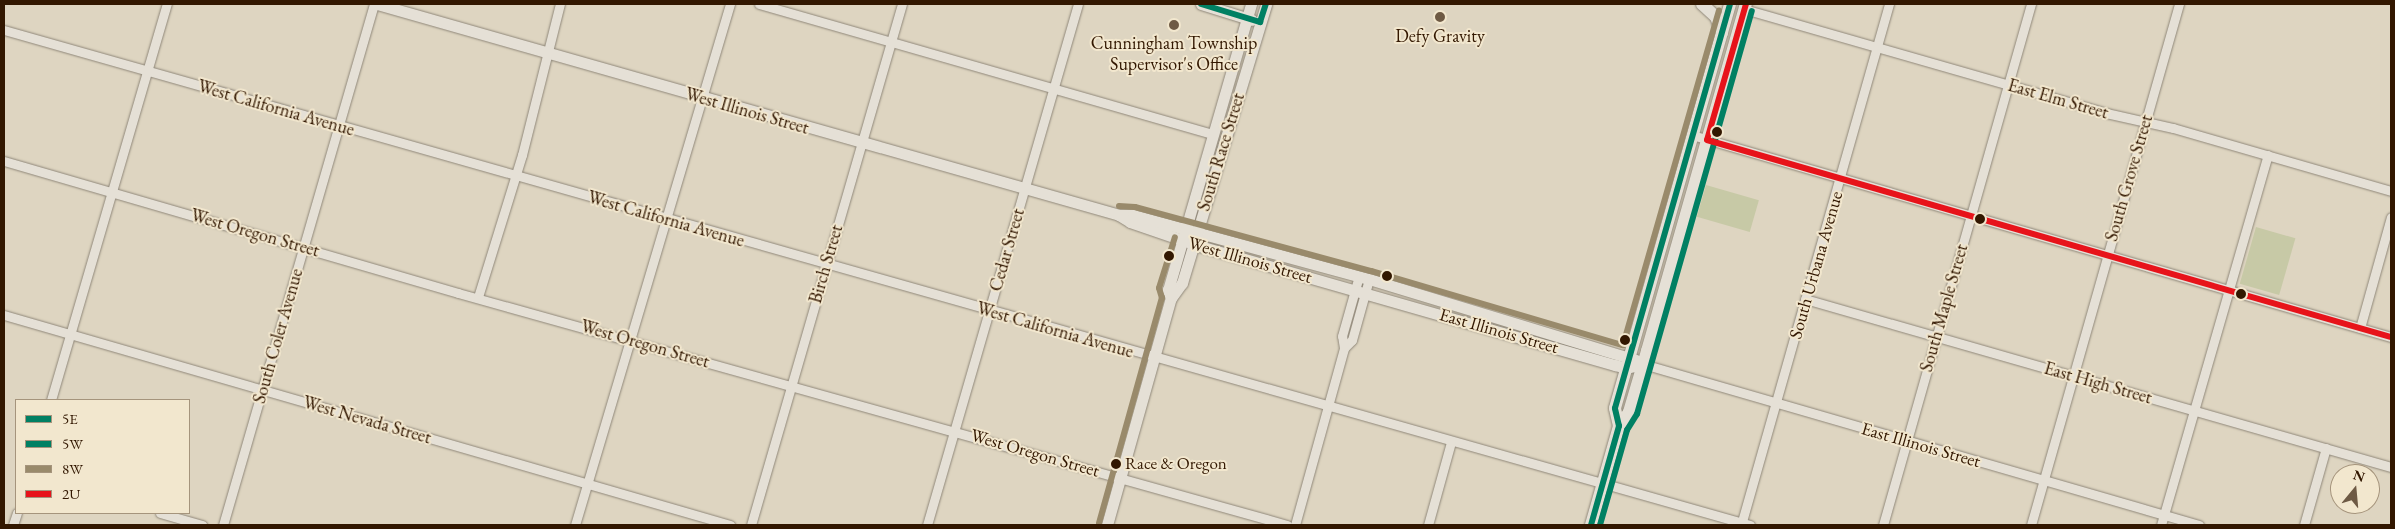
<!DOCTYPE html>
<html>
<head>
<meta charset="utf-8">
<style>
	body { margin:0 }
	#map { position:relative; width:2395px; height:529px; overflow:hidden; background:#ded5c1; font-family:"EB Garamond",serif }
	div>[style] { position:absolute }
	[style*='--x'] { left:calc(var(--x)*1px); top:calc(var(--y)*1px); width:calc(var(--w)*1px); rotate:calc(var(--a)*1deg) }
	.green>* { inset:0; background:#c7c9a6; transform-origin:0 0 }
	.roads { filter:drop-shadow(0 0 1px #8f8779) drop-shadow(0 0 1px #8f8779) }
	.minor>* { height:9px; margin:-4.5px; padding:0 4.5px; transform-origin:4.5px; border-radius:4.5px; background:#e5e0d6 }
	.tertiary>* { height:11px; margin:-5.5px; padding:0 5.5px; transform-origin:5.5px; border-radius:5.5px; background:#e5e0d6 }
	.secondary>* { height:12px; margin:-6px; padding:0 6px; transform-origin:6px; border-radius:6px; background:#e5e0d6 }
	.bus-1>* { height:6px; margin:-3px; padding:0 3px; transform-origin:3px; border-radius:3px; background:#008063 }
	.bus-2>* { height:6px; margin:-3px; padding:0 3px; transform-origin:3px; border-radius:3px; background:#008063 }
	.bus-3>* { height:6px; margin:-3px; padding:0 3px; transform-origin:3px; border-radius:3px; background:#998a6b }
	.bus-4>* { height:6px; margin:-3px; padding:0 3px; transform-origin:3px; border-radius:3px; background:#e7131a }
	.dots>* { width:14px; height:14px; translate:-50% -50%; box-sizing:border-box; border:2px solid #f2e7ce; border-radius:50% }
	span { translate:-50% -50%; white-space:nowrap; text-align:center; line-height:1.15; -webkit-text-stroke:4px #f2e7ce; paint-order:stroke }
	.bus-label { font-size:17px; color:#321700 }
	.left { translate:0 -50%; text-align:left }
	.poi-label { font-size:18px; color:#321700 }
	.street-label { font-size:18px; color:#321700 }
	.frame { position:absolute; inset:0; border:5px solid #321700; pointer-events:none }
	.legend { position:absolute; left:15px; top:399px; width:175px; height:115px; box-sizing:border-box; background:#f2e7ce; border:1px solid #a5947c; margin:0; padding:6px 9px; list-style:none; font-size:15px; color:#321700 }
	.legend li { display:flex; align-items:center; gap:10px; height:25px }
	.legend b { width:25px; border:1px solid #a5947c }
	.north { position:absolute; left:2330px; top:464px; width:50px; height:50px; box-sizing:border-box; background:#f2e7ce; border:1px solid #a5947c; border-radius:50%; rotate:17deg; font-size:14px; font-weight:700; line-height:20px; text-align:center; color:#321700 }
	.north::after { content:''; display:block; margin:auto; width:18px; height:22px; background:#6e5a44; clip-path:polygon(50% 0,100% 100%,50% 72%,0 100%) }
</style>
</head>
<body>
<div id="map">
	<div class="green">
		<i style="left:1706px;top:185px;width:55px;height:33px;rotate:16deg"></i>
		<i style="left:2256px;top:227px;width:41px;height:59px;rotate:16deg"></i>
	</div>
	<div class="roads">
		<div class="minor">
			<i style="--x:759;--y:4;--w:472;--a:16"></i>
			<i style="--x:1744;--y:9;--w:377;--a:16"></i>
			<i style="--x:2106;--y:113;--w:69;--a:12.6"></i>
			<i style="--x:2173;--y:128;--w:227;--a:16.1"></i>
			<i style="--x:4;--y:30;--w:1815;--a:15.83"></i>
			<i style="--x:1692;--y:135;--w:728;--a:16.12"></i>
			<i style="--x:4;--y:161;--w:473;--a:16.2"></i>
			<i style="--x:458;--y:293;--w:861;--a:15.63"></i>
			<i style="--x:478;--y:297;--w:149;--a:-72.8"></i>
			<i style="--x:522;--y:155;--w:156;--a:-75.9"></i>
			<i style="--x:1805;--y:299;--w:610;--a:16"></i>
			<i style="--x:4;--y:315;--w:756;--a:16.13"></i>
			<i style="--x:2360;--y:328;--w:115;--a:-74.4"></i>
			<i style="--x:1344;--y:348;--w:11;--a:-45"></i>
			<i style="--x:1352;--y:340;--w:63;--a:-74.4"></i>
			<i style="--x:1643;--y:364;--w:579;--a:16.15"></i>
			<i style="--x:51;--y:400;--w:413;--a:-73.7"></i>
			<i style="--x:160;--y:513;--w:44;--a:15.9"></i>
			<i style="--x:13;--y:525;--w:13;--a:-72"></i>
			<i style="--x:223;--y:525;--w:542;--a:-73.84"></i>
			<i style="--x:575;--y:525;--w:544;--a:-73.43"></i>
			<i style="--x:751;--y:525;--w:542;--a:-73.84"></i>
			<i style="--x:927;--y:525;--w:542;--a:-73.84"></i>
			<i style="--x:1295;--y:525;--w:184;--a:-74.5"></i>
			<i style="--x:1344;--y:348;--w:12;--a:-99"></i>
			<i style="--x:1342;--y:336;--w:62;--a:-74.2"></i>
			<i style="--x:1428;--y:525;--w:86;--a:-74.5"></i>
			<i style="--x:1741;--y:525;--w:542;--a:-74.14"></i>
			<i style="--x:1883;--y:525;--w:542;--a:-74.14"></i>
			<i style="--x:2031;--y:525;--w:542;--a:-74.14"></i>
			<i style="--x:2161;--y:525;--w:385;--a:-73.9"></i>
			<i style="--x:2304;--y:525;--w:80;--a:-74.1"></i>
		</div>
		<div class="tertiary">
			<i style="--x:377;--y:4;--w:771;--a:15.87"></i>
			<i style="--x:1119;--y:215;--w:13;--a:32"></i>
			<i style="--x:1130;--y:222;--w:77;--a:18.9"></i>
			<i style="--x:1203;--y:247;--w:429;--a:16"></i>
			<i style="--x:1615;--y:365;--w:11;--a:15"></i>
			<i style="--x:1626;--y:368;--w:17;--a:-13"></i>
			<i style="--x:1201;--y:4;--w:53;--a:17.4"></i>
			<i style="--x:1119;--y:215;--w:14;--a:0"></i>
			<i style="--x:1133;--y:215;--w:245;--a:15.2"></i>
			<i style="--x:1369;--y:279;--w:279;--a:16.9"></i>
			<i style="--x:1171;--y:298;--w:9;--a:-111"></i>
			<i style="--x:1168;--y:290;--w:298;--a:-73.8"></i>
			<i style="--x:1107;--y:525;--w:236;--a:-74.3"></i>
			<i style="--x:1171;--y:298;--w:19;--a:-54"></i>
			<i style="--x:1182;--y:283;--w:291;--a:-73.2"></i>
		</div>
		<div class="secondary">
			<i style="--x:1702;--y:4;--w:19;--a:43"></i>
			<i style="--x:1716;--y:17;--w:17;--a:69"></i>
			<i style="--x:1619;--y:426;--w:18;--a:-103"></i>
			<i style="--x:1615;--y:408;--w:420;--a:-74.1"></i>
			<i style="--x:1591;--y:525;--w:103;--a:-74.2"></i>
			<i style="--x:1619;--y:426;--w:17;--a:-54"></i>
			<i style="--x:1629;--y:412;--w:64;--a:-73.6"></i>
			<i style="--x:1647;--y:351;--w:361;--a:-74.1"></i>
		</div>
	</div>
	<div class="bus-1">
		<i style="--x:1201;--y:4;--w:62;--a:17"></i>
		<i style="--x:1260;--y:22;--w:19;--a:-72"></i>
		<i style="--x:1591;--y:525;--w:103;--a:-74.2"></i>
		<i style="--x:1619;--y:426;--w:18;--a:-103"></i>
		<i style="--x:1615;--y:408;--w:419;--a:-74.1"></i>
	</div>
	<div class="bus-2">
		<i style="--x:1600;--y:525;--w:99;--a:-74.1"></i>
		<i style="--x:1627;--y:430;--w:19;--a:-58"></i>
		<i style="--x:1637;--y:414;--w:419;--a:-74.1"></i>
	</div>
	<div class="bus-3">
		<i style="--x:1119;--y:206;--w:16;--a:4"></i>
		<i style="--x:1135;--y:207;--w:245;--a:15.2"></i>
		<i style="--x:1371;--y:271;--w:263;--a:16.4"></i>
		<i style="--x:1623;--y:345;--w:348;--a:-74"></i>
		<i style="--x:1099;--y:523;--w:234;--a:-74.4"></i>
		<i style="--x:1162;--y:298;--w:10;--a:-107"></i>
		<i style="--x:1159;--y:288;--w:53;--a:-72.6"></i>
	</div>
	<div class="bus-4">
		<i style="--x:1746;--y:4;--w:141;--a:106"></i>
		<i style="--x:1707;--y:140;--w:712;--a:16.07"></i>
	</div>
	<div class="dots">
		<i style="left:1440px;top:17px;background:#6e5a44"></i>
		<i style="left:1174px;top:25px;background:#6e5a44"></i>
		<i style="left:1717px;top:132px;background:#321700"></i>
		<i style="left:1980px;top:219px;background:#321700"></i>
		<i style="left:1169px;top:256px;background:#321700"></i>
		<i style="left:1387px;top:276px;background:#321700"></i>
		<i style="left:2241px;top:294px;background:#321700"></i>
		<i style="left:1625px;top:340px;background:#321700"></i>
		<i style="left:1116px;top:464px;background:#321700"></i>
	</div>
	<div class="bus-label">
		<span class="left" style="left:1125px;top:464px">Race &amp; Oregon</span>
	</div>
	<div class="poi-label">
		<span style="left:1440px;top:36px">Defy Gravity</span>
		<span style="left:1174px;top:54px">Cunningham Township<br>Supervisor's Office</span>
	</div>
	<div class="street-label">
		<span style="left:2058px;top:99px;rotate:16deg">East Elm Street</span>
		<span style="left:276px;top:108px;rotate:16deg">West California Avenue</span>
		<span style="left:747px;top:111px;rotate:16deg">West Illinois Street</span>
		<span style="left:1221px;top:152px;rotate:-73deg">South Race Street</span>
		<span style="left:2129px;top:178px;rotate:-74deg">South Grove Street</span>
		<span style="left:666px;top:219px;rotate:16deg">West California Avenue</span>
		<span style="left:255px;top:233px;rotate:16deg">West Oregon Street</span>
		<span style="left:1007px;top:250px;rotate:-74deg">Cedar Street</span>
		<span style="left:1250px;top:260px;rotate:16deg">West Illinois Street</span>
		<span style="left:826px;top:264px;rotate:-74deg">Birch Street</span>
		<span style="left:1816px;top:265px;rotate:-74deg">South Urbana Avenue</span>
		<span style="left:1944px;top:308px;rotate:-74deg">South Maple Street</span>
		<span style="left:1055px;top:330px;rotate:16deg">West California Avenue</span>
		<span style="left:1499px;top:331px;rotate:16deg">East Illinois Street</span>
		<span style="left:278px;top:336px;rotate:-74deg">South Coler Avenue</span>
		<span style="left:645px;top:344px;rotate:16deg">West Oregon Street</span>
		<span style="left:2098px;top:383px;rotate:16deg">East High Street</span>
		<span style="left:367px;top:420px;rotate:16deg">West Nevada Street</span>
		<span style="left:1921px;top:445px;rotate:16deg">East Illinois Street</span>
		<span style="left:1035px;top:453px;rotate:16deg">West Oregon Street</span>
	</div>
	<div class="frame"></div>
	<ul class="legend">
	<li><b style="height:6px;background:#008063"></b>5E</li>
	<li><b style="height:6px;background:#008063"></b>5W</li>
	<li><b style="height:6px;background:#998a6b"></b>8W</li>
	<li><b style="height:6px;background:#e7131a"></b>2U</li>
	</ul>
	<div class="north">N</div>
</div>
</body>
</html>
